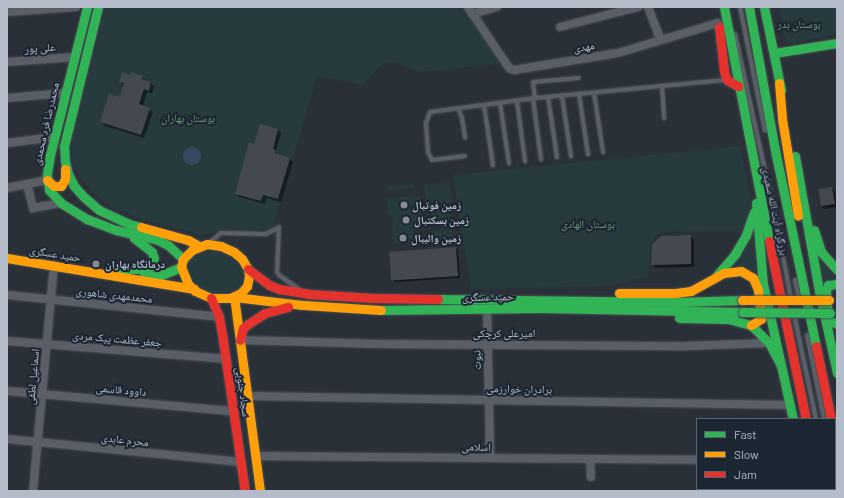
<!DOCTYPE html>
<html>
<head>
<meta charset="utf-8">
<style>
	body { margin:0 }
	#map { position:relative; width:844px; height:498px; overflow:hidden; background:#2a3038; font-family:Barlow,"Noto Naskh Arabic",sans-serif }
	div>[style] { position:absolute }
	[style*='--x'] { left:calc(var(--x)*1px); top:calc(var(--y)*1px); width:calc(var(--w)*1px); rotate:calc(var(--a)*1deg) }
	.green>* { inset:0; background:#273a3e; transform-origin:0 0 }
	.water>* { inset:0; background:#384963 }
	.round { border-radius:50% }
	.shadow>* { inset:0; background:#0007 }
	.building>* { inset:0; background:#444950; transform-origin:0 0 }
	.roads { filter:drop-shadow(0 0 1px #484c53) drop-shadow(0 0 1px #484c53) }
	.lane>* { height:4px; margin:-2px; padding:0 2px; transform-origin:2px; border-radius:2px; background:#5a5e66 }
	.street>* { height:8px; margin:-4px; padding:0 4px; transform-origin:4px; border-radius:4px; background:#5a5e66 }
	.fast>* { height:9px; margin:-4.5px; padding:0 4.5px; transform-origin:4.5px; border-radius:4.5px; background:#30b455 }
	.slow>* { height:9px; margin:-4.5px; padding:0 4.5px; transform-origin:4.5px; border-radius:4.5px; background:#ff9f0a }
	.jam>* { height:9px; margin:-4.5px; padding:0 4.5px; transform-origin:4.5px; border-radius:4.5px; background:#e5322d }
	.bridges { filter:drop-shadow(0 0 1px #484c53) drop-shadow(0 0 1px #484c53) }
	.fast-bridge>* { height:9px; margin:-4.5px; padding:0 4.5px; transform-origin:4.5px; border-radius:4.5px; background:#30b455 }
	.slow-bridge>* { height:9px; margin:-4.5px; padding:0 4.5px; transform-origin:4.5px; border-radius:4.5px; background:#ff9f0a }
	.dots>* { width:11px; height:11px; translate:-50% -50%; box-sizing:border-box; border:2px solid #1d2633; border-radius:50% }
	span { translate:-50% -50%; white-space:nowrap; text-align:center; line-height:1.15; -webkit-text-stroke:4px #1d2633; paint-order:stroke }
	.park-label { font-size:11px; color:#6b9a76 }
	.street-label { font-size:11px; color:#b4bcc9 }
	.poi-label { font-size:11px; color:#b4bcc9; font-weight:700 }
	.left { translate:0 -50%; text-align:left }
	.frame { position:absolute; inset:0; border:8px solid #b4bcc9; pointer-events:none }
	.legend { position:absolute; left:696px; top:418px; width:140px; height:72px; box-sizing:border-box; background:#1d2633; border:1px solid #59626f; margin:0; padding:5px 7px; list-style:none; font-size:12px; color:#b4bcc9 }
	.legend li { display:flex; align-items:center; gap:8px; height:20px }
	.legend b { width:20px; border:1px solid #59626f }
</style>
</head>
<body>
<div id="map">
	<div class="green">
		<i style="clip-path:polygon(104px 7px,467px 7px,500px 64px,418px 72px,398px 62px,388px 63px,379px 67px,363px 85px,317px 76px,272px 230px,228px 229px,202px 235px,143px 220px,112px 208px,92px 192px,74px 168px,72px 158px,71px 138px,92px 46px)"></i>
		<i style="clip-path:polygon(779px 7px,837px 7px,837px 35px,786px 44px)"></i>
		<i style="clip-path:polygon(740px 146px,751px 202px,746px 226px,738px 231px,659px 232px,650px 244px,648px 277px,607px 286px,471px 289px,453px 175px)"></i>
		<i style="left:450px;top:182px;width:21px;height:26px;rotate:85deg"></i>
		<i style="clip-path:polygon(414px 184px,415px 188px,386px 191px,387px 186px)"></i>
		<i style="clip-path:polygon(420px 196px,421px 226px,412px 226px,413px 242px,393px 243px,392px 215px,388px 215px,387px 198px)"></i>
		<i style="left:450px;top:206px;width:17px;height:19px;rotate:87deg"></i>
		<i style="clip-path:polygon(755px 221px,755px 255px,757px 274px,746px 267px,730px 266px)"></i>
		<i style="left:452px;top:229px;width:10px;height:24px;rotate:84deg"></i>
		<i style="clip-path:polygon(814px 243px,837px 275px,837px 282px,823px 286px)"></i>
		<i style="clip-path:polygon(205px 250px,223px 252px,235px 258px,242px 267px,244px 274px,244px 280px,239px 289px,226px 295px,204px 292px,188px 278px,186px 264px,193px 255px)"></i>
	</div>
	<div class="water">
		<i class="round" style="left:183px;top:147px;width:18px;height:18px"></i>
	</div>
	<div class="shadow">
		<i style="clip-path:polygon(130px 76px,142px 77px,154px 86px,152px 93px,147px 92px,143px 106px,153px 112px,144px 138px,105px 126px,101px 122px,120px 98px,124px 85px,120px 82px)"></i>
		<i style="clip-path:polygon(261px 125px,278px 130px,281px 133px,276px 152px,278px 155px,290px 159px,293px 162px,281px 202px,266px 198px,265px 204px,239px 197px,236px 194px,255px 145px)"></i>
		<i style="clip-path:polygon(832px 188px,835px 191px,837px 207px,824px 209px,821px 206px)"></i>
		<i style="clip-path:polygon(691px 236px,694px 240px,694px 267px,656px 268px,652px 265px)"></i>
		<i style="clip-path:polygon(456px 248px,458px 250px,460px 278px,394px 282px,392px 279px,390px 252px)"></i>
	</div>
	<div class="building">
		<i style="clip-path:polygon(122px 72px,130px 75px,131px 72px,143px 76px,142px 79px,151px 82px,149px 91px,144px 89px,139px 104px,150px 108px,141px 135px,100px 122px,109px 94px,120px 97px,124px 83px,119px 82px)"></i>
		<i style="clip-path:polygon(260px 124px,278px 129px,273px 149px,276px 150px,275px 153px,290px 158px,278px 199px,263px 195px,261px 201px,235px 194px,249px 142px,254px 144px)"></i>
		<i style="left:832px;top:187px;width:17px;height:14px;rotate:80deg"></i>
		<i style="clip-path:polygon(691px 235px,691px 264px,651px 265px,652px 244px,661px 236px)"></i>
		<i style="left:456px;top:247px;width:29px;height:67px;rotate:86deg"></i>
	</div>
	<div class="roads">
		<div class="lane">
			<i style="--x:740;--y:7;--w:126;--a:78.6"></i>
			<i style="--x:735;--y:34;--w:190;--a:77.6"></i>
			<i style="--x:776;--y:220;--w:80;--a:79.2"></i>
			<i style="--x:662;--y:86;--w:32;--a:86"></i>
			<i style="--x:594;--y:93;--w:60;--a:81.3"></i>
			<i style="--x:579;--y:94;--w:61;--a:81.5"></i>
			<i style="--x:562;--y:96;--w:61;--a:81.5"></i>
			<i style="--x:548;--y:97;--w:61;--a:81.5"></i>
			<i style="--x:535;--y:98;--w:16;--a:-97"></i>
			<i style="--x:533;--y:82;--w:46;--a:-5"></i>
			<i style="--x:533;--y:99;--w:61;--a:82.4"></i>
			<i style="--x:517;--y:101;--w:61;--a:82.4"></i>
			<i style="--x:500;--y:103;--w:61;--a:81.5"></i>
			<i style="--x:484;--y:105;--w:61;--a:81.5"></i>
			<i style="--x:458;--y:108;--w:11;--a:68"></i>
			<i style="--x:462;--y:118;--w:20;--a:81"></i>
			<i style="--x:465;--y:156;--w:33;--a:173"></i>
			<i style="--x:432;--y:160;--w:9;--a:-117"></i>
			<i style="--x:428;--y:152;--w:29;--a:-94"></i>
			<i style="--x:426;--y:123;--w:12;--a:-70"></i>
			<i style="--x:430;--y:112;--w:106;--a:-7.6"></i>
			<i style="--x:535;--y:98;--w:191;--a:-5.4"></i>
			<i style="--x:279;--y:227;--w:45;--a:92.5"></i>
			<i style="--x:277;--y:272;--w:5;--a:53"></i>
			<i style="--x:280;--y:276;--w:22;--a:34"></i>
			<i style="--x:209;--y:243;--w:16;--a:-40"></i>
			<i style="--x:221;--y:233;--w:45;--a:1.3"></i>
			<i style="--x:266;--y:234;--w:13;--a:-27"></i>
			<i style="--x:795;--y:280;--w:19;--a:78"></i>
			<i style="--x:794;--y:314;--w:107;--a:78.2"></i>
			<i style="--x:807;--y:335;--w:86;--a:78.6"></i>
			<i style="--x:835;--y:471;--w:9;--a:77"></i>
			<i style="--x:830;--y:489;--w:2;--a:63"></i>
		</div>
		<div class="street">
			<i style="--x:468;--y:7;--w:73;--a:56.1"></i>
			<i style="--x:509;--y:68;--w:5;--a:22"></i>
			<i style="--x:514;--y:70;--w:105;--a:-9.3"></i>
			<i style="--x:618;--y:53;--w:104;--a:-16.7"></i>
			<i style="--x:648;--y:7;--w:34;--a:69"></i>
			<i style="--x:7;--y:12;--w:69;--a:-4.1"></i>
			<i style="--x:472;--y:14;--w:26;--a:-16"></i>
			<i style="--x:560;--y:27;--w:81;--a:-14.4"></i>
			<i style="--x:7;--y:62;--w:67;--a:-4.3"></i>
			<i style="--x:7;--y:98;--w:59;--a:-4.8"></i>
			<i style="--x:7;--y:143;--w:48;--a:-7.1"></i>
			<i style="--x:27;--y:184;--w:25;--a:76"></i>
			<i style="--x:33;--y:208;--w:28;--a:-10"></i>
			<i style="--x:7;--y:188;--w:41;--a:-11.3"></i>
			<i style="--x:7;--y:295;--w:213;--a:5.9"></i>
			<i style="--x:487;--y:309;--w:149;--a:88.8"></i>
			<i style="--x:240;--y:340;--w:141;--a:1.6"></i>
			<i style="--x:381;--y:344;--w:305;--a:0.4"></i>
			<i style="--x:686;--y:346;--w:83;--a:-2.1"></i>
			<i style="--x:7;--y:341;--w:220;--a:4.7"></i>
			<i style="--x:7;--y:391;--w:227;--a:5.1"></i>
			<i style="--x:247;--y:396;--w:544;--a:0.95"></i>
			<i style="--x:7;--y:439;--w:235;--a:5.6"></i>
			<i style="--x:255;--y:456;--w:442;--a:0.5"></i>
			<i style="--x:590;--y:459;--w:18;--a:87"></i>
			<i style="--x:33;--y:491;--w:227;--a:-84.7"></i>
		</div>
		<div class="fast">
			<i style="--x:87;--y:7;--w:153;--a:104"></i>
			<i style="--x:50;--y:155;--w:20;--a:99"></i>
			<i style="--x:47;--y:175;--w:15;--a:82"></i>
			<i style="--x:49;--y:190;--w:18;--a:47"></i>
			<i style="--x:61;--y:203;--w:31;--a:32"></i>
			<i style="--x:87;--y:219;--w:31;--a:21"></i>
			<i style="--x:116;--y:230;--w:43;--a:13.4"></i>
			<i style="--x:158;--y:240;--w:11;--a:27"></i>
			<i style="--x:168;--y:245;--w:21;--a:43"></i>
			<i style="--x:98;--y:7;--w:143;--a:103.7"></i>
			<i style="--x:64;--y:146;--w:15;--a:86"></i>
			<i style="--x:65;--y:161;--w:13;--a:77"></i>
			<i style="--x:68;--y:174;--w:13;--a:63"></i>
			<i style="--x:74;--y:186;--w:15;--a:48"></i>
			<i style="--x:84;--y:197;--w:20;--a:41"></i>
			<i style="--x:99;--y:210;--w:33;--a:25"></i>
			<i style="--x:129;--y:224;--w:12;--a:14"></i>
			<i style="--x:724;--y:7;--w:238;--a:79.1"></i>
			<i style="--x:749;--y:7;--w:150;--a:79.7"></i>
			<i style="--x:776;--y:155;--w:195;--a:78.2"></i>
			<i style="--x:764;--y:7;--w:85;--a:78.4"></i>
			<i style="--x:774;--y:53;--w:64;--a:-9"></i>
			<i style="--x:795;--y:156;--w:137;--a:79.9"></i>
			<i style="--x:819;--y:291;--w:84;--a:77.6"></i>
			<i style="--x:756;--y:203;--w:81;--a:85.1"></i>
			<i style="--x:763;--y:284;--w:138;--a:77.5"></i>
			<i style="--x:814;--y:230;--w:23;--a:72"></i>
			<i style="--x:821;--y:252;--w:24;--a:48"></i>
			<i style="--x:118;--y:269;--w:23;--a:0"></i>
			<i style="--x:141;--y:269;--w:11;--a:-15"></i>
			<i style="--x:152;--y:266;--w:8;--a:-76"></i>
			<i style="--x:154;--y:258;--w:6;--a:-108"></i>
			<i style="--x:152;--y:252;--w:23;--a:-142"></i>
			<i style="--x:144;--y:274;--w:15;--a:8"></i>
			<i style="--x:159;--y:276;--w:24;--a:-22"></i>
			<i style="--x:717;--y:275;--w:28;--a:-49"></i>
			<i style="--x:735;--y:254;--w:22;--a:-60"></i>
			<i style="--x:746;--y:235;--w:24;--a:-71"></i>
			<i style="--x:837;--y:284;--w:9;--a:174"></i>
			<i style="--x:828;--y:285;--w:6;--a:108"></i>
			<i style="--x:826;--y:291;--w:29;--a:86"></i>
			<i style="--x:828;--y:320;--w:10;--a:24"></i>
			<i style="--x:438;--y:299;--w:241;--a:0.7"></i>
			<i style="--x:679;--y:302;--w:63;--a:-1.8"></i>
			<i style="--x:381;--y:310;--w:159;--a:-0.7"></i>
			<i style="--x:540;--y:308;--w:203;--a:1.1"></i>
			<i style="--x:679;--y:318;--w:49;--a:1.2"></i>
			<i style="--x:728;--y:319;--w:24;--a:15"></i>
			<i style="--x:751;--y:325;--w:25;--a:45"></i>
			<i style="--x:769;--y:343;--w:26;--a:62"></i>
			<i style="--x:835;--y:439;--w:10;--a:79"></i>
		</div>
		<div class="slow">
			<i style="--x:779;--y:83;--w:36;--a:85"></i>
			<i style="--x:782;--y:119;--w:98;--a:80.6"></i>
			<i style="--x:47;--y:180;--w:9;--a:41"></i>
			<i style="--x:54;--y:186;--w:7;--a:0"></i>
			<i style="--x:61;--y:186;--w:8;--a:-60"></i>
			<i style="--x:65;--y:179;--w:10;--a:-90"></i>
			<i style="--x:141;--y:227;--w:49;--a:15.5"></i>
			<i style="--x:188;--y:240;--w:13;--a:29"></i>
			<i style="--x:207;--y:244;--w:14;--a:8"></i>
			<i style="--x:221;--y:246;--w:14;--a:25"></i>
			<i style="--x:234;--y:252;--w:11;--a:41"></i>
			<i style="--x:242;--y:259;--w:12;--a:59"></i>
			<i style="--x:248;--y:269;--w:7;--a:82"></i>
			<i style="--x:249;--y:276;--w:10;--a:101"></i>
			<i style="--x:247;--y:286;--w:9;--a:131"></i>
			<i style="--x:241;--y:293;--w:12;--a:156"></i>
			<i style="--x:230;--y:298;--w:19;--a:180"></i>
			<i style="--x:211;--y:298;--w:17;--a:-156"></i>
			<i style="--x:195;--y:291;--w:10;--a:-135"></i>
			<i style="--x:188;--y:284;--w:18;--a:-112"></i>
			<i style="--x:181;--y:267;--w:8;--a:-76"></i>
			<i style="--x:183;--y:259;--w:13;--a:-45"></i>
			<i style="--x:192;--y:250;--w:16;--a:-22"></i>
			<i style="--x:7;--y:258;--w:190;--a:9.4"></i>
			<i style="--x:619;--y:293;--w:56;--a:0"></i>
			<i style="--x:675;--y:293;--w:16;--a:-7"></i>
			<i style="--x:691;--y:291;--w:38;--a:-29"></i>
			<i style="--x:724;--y:273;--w:17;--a:-7"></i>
			<i style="--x:741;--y:271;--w:14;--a:30"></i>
			<i style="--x:753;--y:278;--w:13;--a:67"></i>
			<i style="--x:758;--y:290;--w:29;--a:84"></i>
			<i style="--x:761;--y:319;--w:12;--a:149"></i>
			<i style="--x:821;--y:489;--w:2;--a:63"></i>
			<i style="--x:260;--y:491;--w:196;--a:-97.6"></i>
			<i style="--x:234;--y:297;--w:69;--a:6.6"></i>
			<i style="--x:303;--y:305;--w:78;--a:3.7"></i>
		</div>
		<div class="jam">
			<i style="--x:719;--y:27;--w:44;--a:83.5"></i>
			<i style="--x:724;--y:71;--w:9;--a:72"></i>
			<i style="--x:727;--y:80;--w:13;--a:29"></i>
			<i style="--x:769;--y:241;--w:182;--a:78.3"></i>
			<i style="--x:248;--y:269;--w:26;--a:37"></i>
			<i style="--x:269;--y:285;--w:11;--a:22"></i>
			<i style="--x:279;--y:289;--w:30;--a:9"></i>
			<i style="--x:309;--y:294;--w:65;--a:3.5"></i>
			<i style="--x:374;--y:298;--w:64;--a:0.9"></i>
			<i style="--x:211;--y:298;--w:21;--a:67"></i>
			<i style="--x:219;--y:317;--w:17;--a:80"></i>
			<i style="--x:222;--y:334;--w:159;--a:81.7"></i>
			<i style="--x:240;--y:340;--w:12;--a:-76"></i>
			<i style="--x:243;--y:328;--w:6;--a:-39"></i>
			<i style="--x:248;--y:324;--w:20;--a:-33"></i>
			<i style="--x:265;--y:313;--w:24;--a:-15"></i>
			<i style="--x:816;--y:346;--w:75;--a:78.4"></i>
			<i style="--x:806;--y:489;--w:2;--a:90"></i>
		</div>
	</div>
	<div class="bridges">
		<div class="fast-bridge">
			<i style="--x:743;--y:312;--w:87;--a:0.7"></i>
		</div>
		<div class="slow-bridge">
			<i style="--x:742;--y:300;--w:87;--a:0"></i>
		</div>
	</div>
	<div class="dots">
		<i style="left:404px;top:205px;background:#848b96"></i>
		<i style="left:406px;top:220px;background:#848b96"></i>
		<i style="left:403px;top:238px;background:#848b96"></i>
		<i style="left:96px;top:264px;background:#848b96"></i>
	</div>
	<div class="park-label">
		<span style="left:799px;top:24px">بوستان بدر</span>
		<span style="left:188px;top:118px">بوستان بهاران</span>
		<span style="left:588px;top:224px">بوستان الهادی</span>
	</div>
	<div class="street-label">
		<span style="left:584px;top:47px;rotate:-9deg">مهدی</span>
		<span style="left:40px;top:48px;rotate:-4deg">علی پور</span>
		<span style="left:46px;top:124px;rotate:-77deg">محمدرضا فرد محمدی</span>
		<span style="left:775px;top:211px;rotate:78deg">بزرگراه آیت الله سعیدی</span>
		<span style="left:55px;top:254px;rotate:9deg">حمید عسگری</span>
		<span style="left:114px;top:295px;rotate:6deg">محمدمهدی شاهوری</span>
		<span style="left:488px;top:297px;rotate:-1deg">حمید عسگری</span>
		<span style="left:504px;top:333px">امیرعلی کرچکی</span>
		<span style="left:117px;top:339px;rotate:5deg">جعفر عظمت پیک مردی</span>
		<span style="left:477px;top:360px;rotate:-91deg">نبوت</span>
		<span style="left:33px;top:377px;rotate:-85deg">اسماعیل لطفی</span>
		<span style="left:519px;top:389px;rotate:1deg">برادران خوارزمی</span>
		<span style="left:121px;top:390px;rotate:5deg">داوود قاسمی</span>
		<span style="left:243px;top:392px;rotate:82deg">سجاد جنوبی</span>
		<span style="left:125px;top:440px;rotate:6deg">محرم عابدی</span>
		<span style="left:476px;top:447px;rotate:1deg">اسلامی</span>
	</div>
	<div class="poi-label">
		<span class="left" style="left:412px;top:205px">زمین فوتبال</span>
		<span class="left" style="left:414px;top:220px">زمین بسکتبال</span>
		<span class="left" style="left:411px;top:238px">زمین والیبال</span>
		<span class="left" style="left:105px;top:264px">درمانگاه بهاران</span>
	</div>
	<div class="frame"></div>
	<ul class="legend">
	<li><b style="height:5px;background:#30b455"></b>Fast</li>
	<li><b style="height:5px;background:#ff9f0a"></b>Slow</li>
	<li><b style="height:5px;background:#e5322d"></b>Jam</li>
	</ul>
</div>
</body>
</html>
